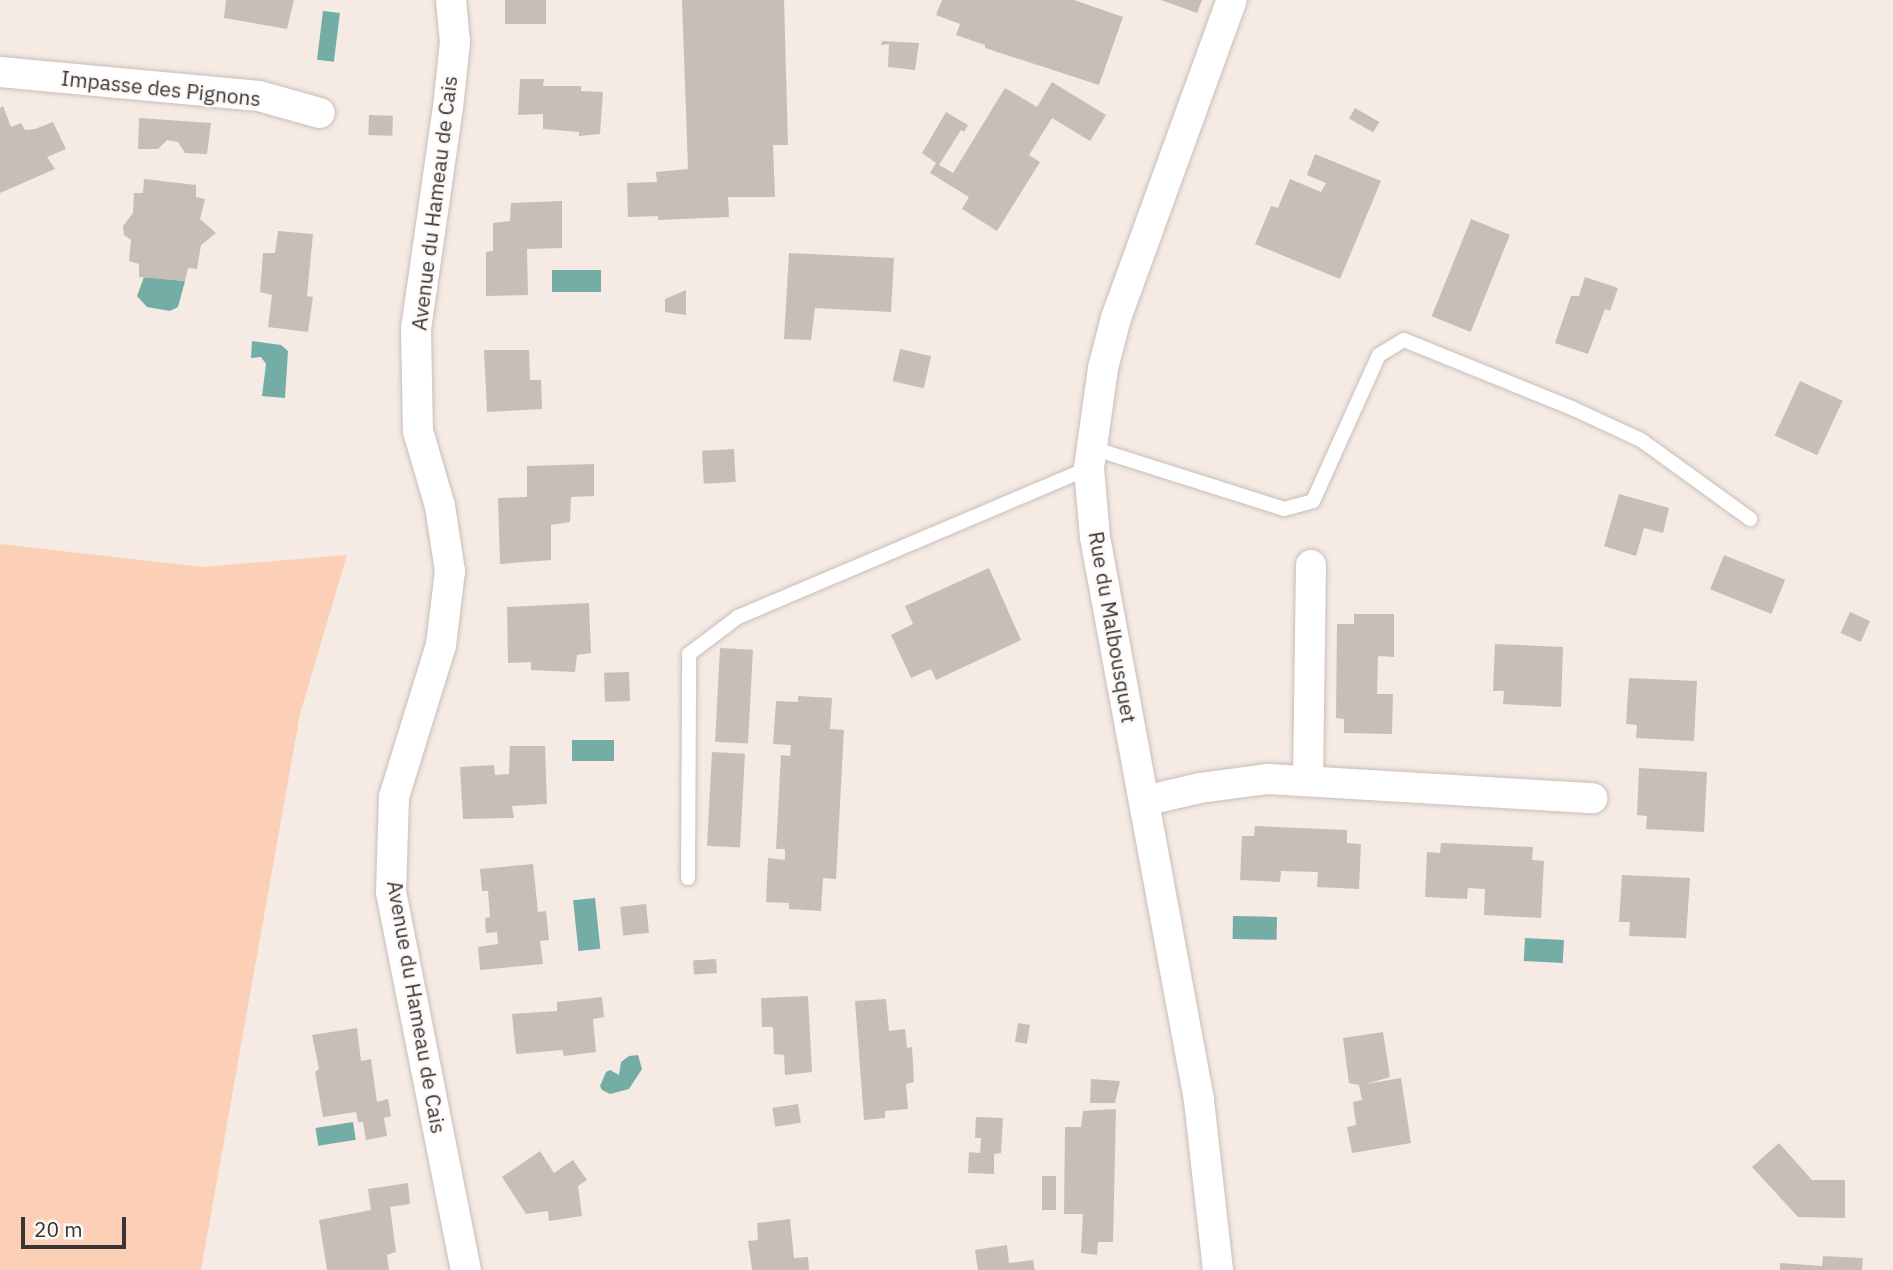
<!DOCTYPE html>
<html>
<head>
<meta charset="utf-8">
<style>
	body { margin:0 }
	#map { position:relative; width:1893px; height:1270px; overflow:hidden; background:#f5eae4; font-family:"IBM Plex Sans",sans-serif }
	div>[style] { position:absolute }
	[style*='--x'] { left:calc(var(--x)*1px); top:calc(var(--y)*1px); width:calc(var(--w)*1px); rotate:calc(var(--a)*1deg) }
	.green>* { inset:0; background:#fcd0b7 }
	.water>* { inset:0; background:#74ada6; transform-origin:0 0 }
	.building>* { inset:0; background:#c8beb8; transform-origin:0 0 }
	.roads { filter:drop-shadow(0 0 2px #c9beb9) drop-shadow(0 0 2px #c9beb9) }
	.service>* { height:14px; margin:-7px; padding:0 7px; transform-origin:7px; border-radius:7px; background:#fff }
	.minor>* { height:30px; margin:-15px; padding:0 15px; transform-origin:15px; border-radius:15px; background:#fff }
	span { translate:-50% -50%; white-space:nowrap; text-align:center; line-height:1.15; -webkit-text-stroke:5px #fdf9f7; paint-order:stroke }
	.street-label { font-size:21px; color:#3a3533 }
	.scale { position:absolute; left:21px; top:1217px; width:105px; height:32px; box-sizing:border-box; border:4px solid #3a3533; border-top:0; padding-left:9px; font-size:21px; line-height:24px; white-space:nowrap; color:#3a3533; -webkit-text-stroke:5px #fdf9f7; paint-order:stroke }
</style>
</head>
<body>
<div id="map">
	<div class="green">
		<i style="clip-path:polygon(0 544px,203px 567px,347px 555px,300px 714px,201px 1270px,0 1270px)"></i>
	</div>
	<div class="water">
		<i style="left:323px;top:11px;width:17px;height:49px;rotate:7deg"></i>
		<i style="left:601px;top:270px;width:22px;height:49px;rotate:90deg"></i>
		<i style="clip-path:polygon(144px 277px,185px 281px,178px 307px,170px 311px,147px 307px,137px 296px)"></i>
		<i style="clip-path:polygon(252px 341px,281px 345px,288px 351px,285px 398px,262px 396px,266px 364px,261px 357px,251px 358px)"></i>
		<i style="left:572px;top:740px;width:42px;height:21px"></i>
		<i style="left:595px;top:898px;width:51px;height:22px;rotate:84deg"></i>
		<i style="left:1233px;top:916px;width:44px;height:23px;rotate:1deg"></i>
		<i style="left:1525px;top:938px;width:39px;height:23px;rotate:3deg"></i>
		<i style="clip-path:polygon(638px 1055px,642px 1069px,629px 1089px,610px 1094px,602px 1090px,600px 1086px,606px 1072px,610px 1070px,619px 1075px,621px 1062px,629px 1056px)"></i>
		<i style="left:353px;top:1122px;width:18px;height:38px;rotate:81deg"></i>
	</div>
	<div class="building">
		<i style="clip-path:polygon(226px 0,294px 0,287px 29px,224px 18px)"></i>
		<i style="left:505px;top:0;width:41px;height:24px"></i>
		<i style="clip-path:polygon(682px 0,784px 0,788px 145px,773px 145px,775px 197px,728px 197px,729px 217px,658px 220px,658px 216px,628px 217px,627px 183px,657px 182px,656px 172px,688px 169px)"></i>
		<i style="clip-path:polygon(942px 0,1074px 0,1123px 17px,1099px 85px,985px 48px,985px 45px,956px 35px,960px 24px,936px 15px)"></i>
		<i style="clip-path:polygon(1161px 0,1202px 0,1197px 13px)"></i>
		<i style="clip-path:polygon(882px 41px,919px 43px,915px 70px,888px 67px,889px 44px,881px 45px)"></i>
		<i style="clip-path:polygon(520px 79px,544px 79px,543px 86px,581px 86px,581px 91px,603px 92px,600px 134px,579px 136px,579px 132px,543px 129px,543px 114px,518px 115px)"></i>
		<i style="clip-path:polygon(1052px 82px,1106px 115px,1090px 141px,1052px 118px,1029px 155px,1040px 162px,997px 231px,962px 209px,969px 197px,930px 173px,936px 163px,922px 153px,946px 112px,968px 125px,964px 132px,961px 130px,939px 165px,953px 173px,1005px 88px,1037px 107px)"></i>
		<i style="clip-path:polygon(3px 106px,11px 127px,21px 123px,25px 130px,35px 129px,53px 122px,66px 149px,47px 157px,55px 169px,0 193px,0 108px)"></i>
		<i style="left:1355px;top:108px;width:28px;height:12px;rotate:30deg"></i>
		<i style="left:369px;top:115px;width:24px;height:20px;rotate:2deg"></i>
		<i style="clip-path:polygon(139px 118px,211px 123px,207px 154px,185px 153px,178px 142px,167px 140px,158px 149px,138px 149px)"></i>
		<i style="clip-path:polygon(1315px 154px,1381px 181px,1340px 279px,1255px 244px,1271px 206px,1278px 208px,1290px 179px,1321px 192px,1326px 183px,1307px 175px)"></i>
		<i style="clip-path:polygon(144px 179px,196px 185px,196px 197px,205px 199px,200px 219px,216px 233px,201px 245px,197px 269px,188px 268px,185px 281px,139px 277px,139px 264px,129px 261px,131px 240px,124px 235px,123px 226px,133px 213px,134px 193px,143px 193px)"></i>
		<i style="clip-path:polygon(562px 201px,562px 248px,527px 249px,528px 295px,486px 296px,486px 252px,493px 251px,493px 223px,510px 221px,511px 203px)"></i>
		<i style="left:1471px;top:219px;width:42px;height:105px;rotate:22deg"></i>
		<i style="clip-path:polygon(278px 231px,313px 234px,307px 296px,313px 297px,308px 332px,268px 327px,272px 295px,260px 292px,263px 253px,275px 253px)"></i>
		<i style="clip-path:polygon(789px 253px,894px 258px,891px 312px,815px 308px,811px 340px,784px 339px)"></i>
		<i style="clip-path:polygon(1585px 277px,1618px 288px,1610px 311px,1605px 309px,1588px 354px,1555px 343px,1571px 296px,1579px 296px)"></i>
		<i style="clip-path:polygon(686px 290px,686px 315px,665px 312px,665px 299px)"></i>
		<i style="left:900px;top:349px;width:32px;height:33px;rotate:13deg"></i>
		<i style="clip-path:polygon(484px 350px,529px 350px,530px 380px,541px 380px,542px 409px,487px 412px)"></i>
		<i style="left:1800px;top:381px;width:47px;height:60px;rotate:25deg"></i>
		<i style="left:734px;top:449px;width:33px;height:32px;rotate:87deg"></i>
		<i style="clip-path:polygon(594px 464px,594px 496px,571px 497px,570px 522px,551px 525px,551px 560px,500px 564px,498px 498px,527px 497px,527px 466px)"></i>
		<i style="clip-path:polygon(1619px 494px,1669px 508px,1663px 533px,1644px 528px,1636px 556px,1604px 546px)"></i>
		<i style="left:1724px;top:555px;width:66px;height:37px;rotate:22deg"></i>
		<i style="clip-path:polygon(989px 568px,1021px 640px,936px 680px,931px 669px,911px 678px,891px 635px,913px 624px,905px 606px)"></i>
		<i style="clip-path:polygon(589px 603px,591px 653px,577px 655px,575px 672px,531px 670px,531px 662px,508px 663px,507px 607px)"></i>
		<i style="left:1850px;top:612px;width:22px;height:23px;rotate:24deg"></i>
		<i style="clip-path:polygon(1354px 614px,1394px 614px,1394px 657px,1378px 656px,1377px 694px,1393px 694px,1392px 734px,1344px 733px,1344px 719px,1336px 718px,1337px 624px,1354px 624px)"></i>
		<i style="clip-path:polygon(1495px 644px,1563px 647px,1561px 707px,1503px 704px,1504px 691px,1493px 691px)"></i>
		<i style="left:720px;top:648px;width:33px;height:94px;rotate:3deg"></i>
		<i style="left:629px;top:672px;width:29px;height:25px;rotate:88deg"></i>
		<i style="clip-path:polygon(1629px 678px,1697px 681px,1694px 741px,1636px 738px,1637px 725px,1626px 724px)"></i>
		<i style="clip-path:polygon(798px 696px,832px 698px,830px 729px,844px 730px,836px 879px,823px 878px,821px 911px,789px 909px,789px 903px,766px 902px,768px 858px,785px 860px,785px 849px,776px 849px,781px 755px,790px 756px,791px 745px,773px 744px,776px 701px,798px 702px)"></i>
		<i style="clip-path:polygon(510px 746px,545px 746px,547px 804px,512px 806px,514px 818px,463px 819px,460px 767px,494px 765px,495px 775px,509px 774px)"></i>
		<i style="left:712px;top:752px;width:33px;height:94px;rotate:3deg"></i>
		<i style="clip-path:polygon(1639px 768px,1707px 772px,1704px 832px,1646px 829px,1647px 816px,1637px 815px)"></i>
		<i style="clip-path:polygon(1255px 826px,1347px 830px,1347px 843px,1361px 844px,1359px 889px,1317px 887px,1318px 872px,1281px 871px,1280px 882px,1240px 880px,1242px 836px,1254px 836px)"></i>
		<i style="clip-path:polygon(1441px 843px,1533px 847px,1532px 860px,1544px 861px,1541px 918px,1484px 915px,1485px 889px,1468px 888px,1467px 899px,1425px 897px,1427px 852px,1440px 853px)"></i>
		<i style="clip-path:polygon(533px 864px,538px 912px,546px 911px,549px 940px,540px 941px,543px 964px,480px 970px,478px 947px,498px 944px,497px 932px,486px 933px,485px 918px,490px 917px,488px 891px,482px 891px,480px 869px)"></i>
		<i style="clip-path:polygon(1622px 875px,1690px 878px,1686px 938px,1629px 936px,1630px 922px,1619px 922px)"></i>
		<i style="left:646px;top:904px;width:29px;height:26px;rotate:84deg"></i>
		<i style="left:716px;top:959px;width:14px;height:23px;rotate:86deg"></i>
		<i style="clip-path:polygon(808px 996px,812px 1072px,785px 1075px,784px 1055px,774px 1054px,773px 1027px,762px 1027px,761px 998px)"></i>
		<i style="clip-path:polygon(602px 997px,604px 1017px,593px 1019px,596px 1052px,564px 1056px,562px 1050px,516px 1054px,512px 1014px,557px 1011px,557px 1002px)"></i>
		<i style="clip-path:polygon(886px 999px,889px 1031px,905px 1029px,907px 1048px,912px 1047px,914px 1082px,906px 1084px,908px 1109px,885px 1111px,885px 1118px,864px 1120px,855px 1001px)"></i>
		<i style="left:1018px;top:1023px;width:12px;height:19px;rotate:9deg"></i>
		<i style="clip-path:polygon(357px 1028px,361px 1061px,371px 1059px,377px 1102px,388px 1099px,391px 1116px,384px 1118px,387px 1136px,366px 1140px,363px 1122px,358px 1122px,356px 1112px,323px 1117px,315px 1072px,319px 1069px,312px 1035px)"></i>
		<i style="clip-path:polygon(1383px 1032px,1390px 1077px,1366px 1084px,1401px 1078px,1411px 1143px,1352px 1153px,1347px 1127px,1356px 1125px,1353px 1102px,1362px 1100px,1359px 1085px,1349px 1083px,1343px 1038px)"></i>
		<i style="clip-path:polygon(1091px 1079px,1120px 1081px,1115px 1103px,1090px 1103px)"></i>
		<i style="left:798px;top:1104px;width:19px;height:26px;rotate:81deg"></i>
		<i style="clip-path:polygon(1116px 1109px,1113px 1242px,1098px 1242px,1097px 1255px,1081px 1253px,1083px 1214px,1064px 1214px,1065px 1127px,1081px 1127px,1083px 1111px)"></i>
		<i style="clip-path:polygon(976px 1117px,1003px 1118px,1001px 1153px,994px 1154px,994px 1174px,968px 1173px,969px 1152px,980px 1153px,981px 1138px,975px 1138px)"></i>
		<i style="clip-path:polygon(1779px 1143px,1812px 1180px,1845px 1180px,1845px 1218px,1798px 1217px,1752px 1167px)"></i>
		<i style="clip-path:polygon(540px 1151px,554px 1173px,573px 1160px,587px 1180px,578px 1186px,582px 1216px,549px 1221px,548px 1211px,526px 1214px,502px 1177px)"></i>
		<i style="left:1042px;top:1176px;width:14px;height:34px"></i>
		<i style="clip-path:polygon(408px 1183px,410px 1204px,390px 1207px,396px 1252px,387px 1255px,389px 1270px,327px 1270px,319px 1220px,371px 1210px,368px 1189px)"></i>
		<i style="clip-path:polygon(790px 1219px,794px 1258px,808px 1257px,809px 1270px,752px 1270px,748px 1241px,758px 1240px,757px 1223px)"></i>
		<i style="clip-path:polygon(1007px 1245px,1009px 1263px,1033px 1260px,1035px 1270px,978px 1270px,975px 1250px)"></i>
		<i style="clip-path:polygon(1823px 1256px,1863px 1258px,1862px 1270px,1780px 1270px,1780px 1263px,1822px 1266px)"></i>
	</div>
	<div class="roads">
		<div class="service">
			<i style="--x:1092;--y:448;--w:201;--a:17.6"></i>
			<i style="--x:1284;--y:509;--w:30;--a:-15"></i>
			<i style="--x:1313;--y:501;--w:160;--a:-65.7"></i>
			<i style="--x:1379;--y:355;--w:29;--a:-31"></i>
			<i style="--x:1404;--y:340;--w:183;--a:22.1"></i>
			<i style="--x:1574;--y:409;--w:74;--a:24.8"></i>
			<i style="--x:1641;--y:440;--w:135;--a:35.9"></i>
			<i style="--x:688;--y:878;--w:224;--a:-89.7"></i>
			<i style="--x:689;--y:654;--w:61;--a:-37.1"></i>
			<i style="--x:738;--y:617;--w:381;--a:-23"></i>
		</div>
		<div class="minor">
			<i style="--x:451;--y:0;--w:42;--a:84.6"></i>
			<i style="--x:455;--y:42;--w:65;--a:96.1"></i>
			<i style="--x:448;--y:107;--w:224;--a:98.2"></i>
			<i style="--x:416;--y:329;--w:102;--a:88.9"></i>
			<i style="--x:418;--y:431;--w:78;--a:73.7"></i>
			<i style="--x:440;--y:506;--w:66;--a:81.3"></i>
			<i style="--x:450;--y:571;--w:75;--a:96.9"></i>
			<i style="--x:441;--y:645;--w:159;--a:107.2"></i>
			<i style="--x:394;--y:797;--w:95;--a:91.8"></i>
			<i style="--x:391;--y:892;--w:385;--a:78.8"></i>
			<i style="--x:0;--y:72;--w:260;--a:5.3"></i>
			<i style="--x:259;--y:96;--w:63;--a:15.6"></i>
			<i style="--x:1308;--y:780;--w:215;--a:-89.2"></i>
			<i style="--x:1144;--y:801;--w:57;--a:-13.1"></i>
			<i style="--x:1200;--y:788;--w:69;--a:-7.5"></i>
			<i style="--x:1268;--y:779;--w:325;--a:3.4"></i>
			<i style="--x:1218;--y:1270;--w:171;--a:-96.4"></i>
			<i style="--x:1199;--y:1100;--w:573;--a:-100.47"></i>
			<i style="--x:1095;--y:537;--w:69;--a:-95"></i>
			<i style="--x:1089;--y:468;--w:101;--a:-82"></i>
			<i style="--x:1103;--y:368;--w:52;--a:-75.4"></i>
			<i style="--x:1116;--y:318;--w:338;--a:-70"></i>
		</div>
	</div>
	<div class="street-label">
		<span style="left:161px;top:88px;rotate:6deg">Impasse des Pignons</span>
		<span style="left:434px;top:203px;rotate:-83deg">Avenue du Hameau de Cais</span>
		<span style="left:1113px;top:627px;rotate:80deg">Rue du Malbousquet</span>
		<span style="left:417px;top:1007px;rotate:80deg">Avenue du Hameau de Cais</span>
	</div>
	<div class="scale">20 m</div>
</div>
</body>
</html>
